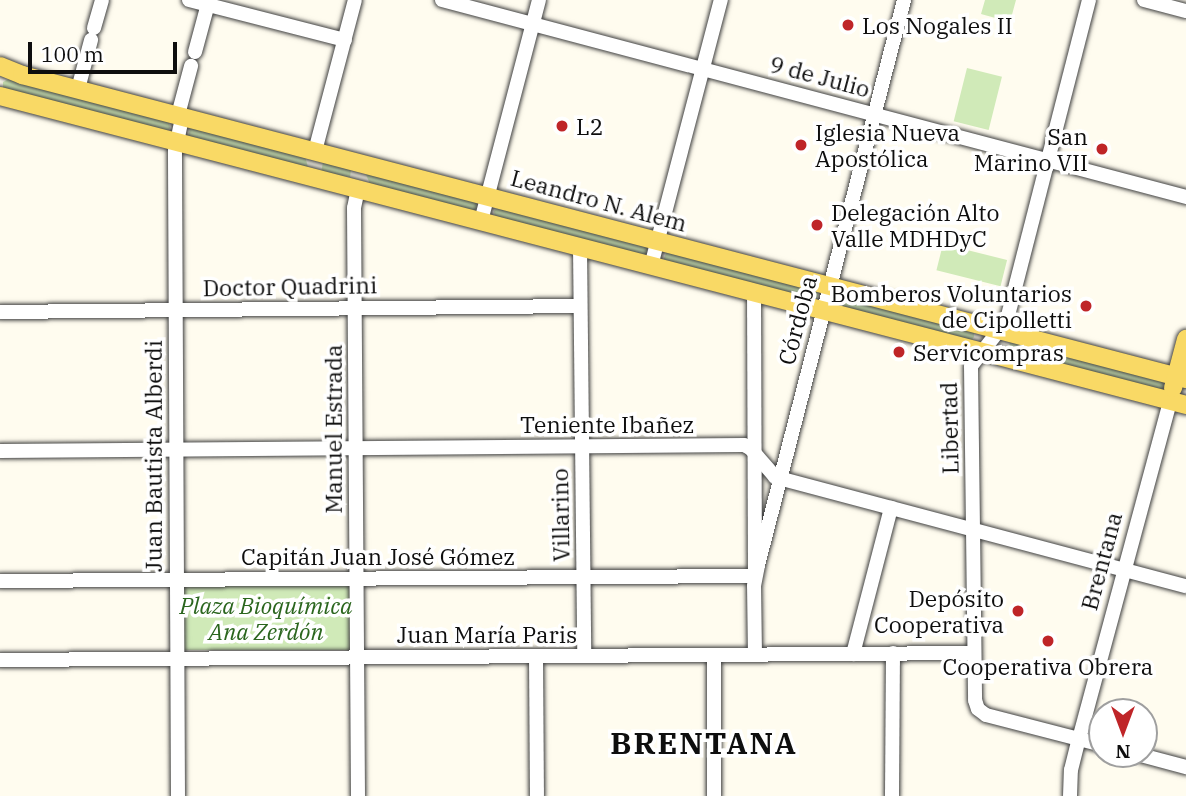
<!DOCTYPE html>
<html>
<head>
<meta charset="utf-8">
<style>
	body { margin:0 }
	#map { position:relative; width:1186px; height:796px; overflow:hidden; background:#fffcef; font-family:"IBM Plex Serif",serif }
	div>[style] { position:absolute }
	[style*='--x'] { left:calc(var(--x)*1px); top:calc(var(--y)*1px); width:calc(var(--w)*1px); rotate:calc(var(--a)*1deg) }
	.green>* { inset:0; background:#d0eab8; transform-origin:0 0 }
	.roads { filter:drop-shadow(0 0 2px #414141) drop-shadow(0 0 2px #414141) }
	.minor>* { height:14px; margin:-7px; padding:0 7px; transform-origin:7px; border-radius:7px; background:#fff }
	.major>* { height:18px; margin:-9px; padding:0 9px; transform-origin:9px; border-radius:9px; background:#f9d965 }
	.dots>* { width:19px; height:19px; translate:-50% -50%; box-sizing:border-box; border:4px solid #fff; border-radius:50% }
	span { translate:-50% -50%; white-space:nowrap; text-align:center; line-height:1.15; -webkit-text-stroke:7px #fff; paint-order:stroke }
	.poi-label { font-size:23px; color:#0e0e0e }
	.left { translate:0 -50%; text-align:left }
	.right { translate:-100% -50%; text-align:right }
	.street-label { font-size:23px; color:#0e0e0e }
	.park-label { font-size:23px; color:#2b661e; font-style:italic }
	.district-label { font-size:30px; color:#0e0e0e; font-weight:700; letter-spacing:2px }
	.north { position:absolute; left:1088px; top:698px; width:70px; height:70px; box-sizing:border-box; background:#fff; border:2px solid #9f9f9f; border-radius:50%; rotate:180deg; font-size:19px; font-weight:700; line-height:28px; text-align:center; color:#0e0e0e }
	.north::after { content:''; display:block; margin:auto; width:24px; height:32px; background:#bf2528; clip-path:polygon(50% 0,100% 100%,50% 72%,0 100%) }
	.scale { position:absolute; left:28px; top:42px; width:149px; height:32px; box-sizing:border-box; border:4px solid #0e0e0e; border-top:0; padding-left:9px; font-size:21px; line-height:24px; white-space:nowrap; color:#0e0e0e; -webkit-text-stroke:5px #fff; paint-order:stroke }
</style>
</head>
<body>
<div id="map">
	<div class="green">
		<i style="clip-path:polygon(985px 0,1016px 0,1010px 22px,1000px 17px,999px 19px,981px 14px)"></i>
		<i style="left:967px;top:68px;width:36px;height:55px;rotate:14deg"></i>
		<i style="clip-path:polygon(9px 79px,169px 122px,170px 128px,167px 132px,3px 89px,3px 82px)"></i>
		<i style="clip-path:polygon(194px 126px,305px 156px,309px 171px,188px 137px,190px 129px)"></i>
		<i style="clip-path:polygon(323px 162px,351px 170px,350px 177px,321px 173px)"></i>
		<i style="clip-path:polygon(364px 170px,476px 202px,477px 207px,473px 212px,370px 184px)"></i>
		<i style="clip-path:polygon(499px 206px,647px 245px,647px 252px,644px 257px,495px 218px,494px 211px)"></i>
		<i style="left:943px;top:244px;width:66px;height:27px;rotate:14deg"></i>
		<i style="clip-path:polygon(667px 251px,817px 290px,818px 296px,814px 301px,663px 261px)"></i>
		<i style="clip-path:polygon(841px 295px,974px 332px,974px 337px,970px 342px,836px 306px)"></i>
		<i style="clip-path:polygon(1010px 342px,1163px 381px,1164px 387px,1161px 391px,1008px 351px)"></i>
		<i style="left:350px;top:586px;width:64px;height:169px;rotate:90deg"></i>
	</div>
	<div class="roads">
		<div class="minor">
			<i style="--x:189;--y:0;--w:161;--a:14.4"></i>
			<i style="--x:442;--y:0;--w:770;--a:14.83"></i>
			<i style="--x:1089;--y:0;--w:330;--a:104.4"></i>
			<i style="--x:1007;--y:320;--w:58;--a:128"></i>
			<i style="--x:971;--y:366;--w:334;--a:89.3"></i>
			<i style="--x:975;--y:700;--w:9;--a:72"></i>
			<i style="--x:978;--y:709;--w:10;--a:37"></i>
			<i style="--x:986;--y:715;--w:120;--a:14.5"></i>
			<i style="--x:1144;--y:0;--w:43;--a:14.7"></i>
			<i style="--x:94;--y:28;--w:29;--a:-74"></i>
			<i style="--x:195;--y:52;--w:54;--a:-74.9"></i>
			<i style="--x:78;--y:89;--w:51;--a:-75.1"></i>
			<i style="--x:178;--y:115;--w:51;--a:-75.1"></i>
			<i style="--x:315;--y:151;--w:156;--a:-75.2"></i>
			<i style="--x:358;--y:189;--w:19;--a:102"></i>
			<i style="--x:354;--y:208;--w:588;--a:89.61"></i>
			<i style="--x:481;--y:221;--w:228;--a:-75.3"></i>
			<i style="--x:580;--y:247;--w:409;--a:89.4"></i>
			<i style="--x:651;--y:266;--w:275;--a:-75.3"></i>
			<i style="--x:0;--y:312;--w:580;--a:-0.59"></i>
			<i style="--x:0;--y:451;--w:744;--a:-0.46"></i>
			<i style="--x:744;--y:445;--w:7;--a:27"></i>
			<i style="--x:750;--y:448;--w:38;--a:49"></i>
			<i style="--x:775;--y:477;--w:425;--a:14.9"></i>
			<i style="--x:0;--y:581;--w:755;--a:-0.38"></i>
			<i style="--x:755;--y:576;--w:283;--a:-90.2"></i>
			<i style="--x:853;--y:654;--w:151;--a:-75.4"></i>
			<i style="--x:714;--y:655;--w:141;--a:90"></i>
			<i style="--x:755;--y:655;--w:69;--a:-90.8"></i>
			<i style="--x:754;--y:586;--w:21;--a:-79"></i>
			<i style="--x:758;--y:565;--w:584;--a:-75.51"></i>
			<i style="--x:536;--y:657;--w:139;--a:89.6"></i>
			<i style="--x:0;--y:660;--w:974;--a:-0.41"></i>
			<i style="--x:1137;--y:754;--w:51;--a:14.9"></i>
			<i style="--x:178;--y:796;--w:645;--a:-90.27"></i>
			<i style="--x:175;--y:151;--w:35;--a:-78"></i>
			<i style="--x:892;--y:796;--w:143;--a:-89.6"></i>
			<i style="--x:1070;--y:796;--w:26;--a:-88"></i>
			<i style="--x:1071;--y:770;--w:32;--a:-76"></i>
			<i style="--x:1079;--y:739;--w:350;--a:-74.9"></i>
		</div>
		<div class="major">
			<i style="--x:0;--y:66;--w:24;--a:22"></i>
			<i style="--x:22;--y:75;--w:1203;--a:14.64"></i>
			<i style="--x:0;--y:96;--w:1226;--a:14.6"></i>
			<i style="--x:1173;--y:388;--w:51;--a:-75.1"></i>
		</div>
	</div>
	<div class="dots">
		<i style="left:848px;top:25px;background:#bf2528"></i>
		<i style="left:562px;top:126px;background:#bf2528"></i>
		<i style="left:801px;top:145px;background:#bf2528"></i>
		<i style="left:1102px;top:149px;background:#bf2528"></i>
		<i style="left:817px;top:225px;background:#bf2528"></i>
		<i style="left:1086px;top:306px;background:#bf2528"></i>
		<i style="left:899px;top:352px;background:#bf2528"></i>
		<i style="left:1018px;top:611px;background:#bf2528"></i>
		<i style="left:1048px;top:641px;background:#bf2528"></i>
	</div>
	<div class="poi-label">
		<span class="left" style="left:862px;top:25px">Los Nogales II</span>
		<span class="left" style="left:576px;top:126px">L2</span>
		<span class="left" style="left:815px;top:145px">Iglesia Nueva<br>Apostólica</span>
		<span class="right" style="left:1088px;top:149px">San<br>Marino VII</span>
		<span class="left" style="left:831px;top:225px">Delegación Alto<br>Valle MDHDyC</span>
		<span class="right" style="left:1072px;top:306px">Bomberos Voluntarios<br>de Cipolletti</span>
		<span class="left" style="left:913px;top:352px">Servicompras</span>
		<span class="right" style="left:1004px;top:611px">Depósito<br>Cooperativa</span>
		<span style="left:1048px;top:666px">Cooperativa Obrera</span>
	</div>
	<div class="street-label">
		<span style="left:820px;top:76px;rotate:15deg">9 de Julio</span>
		<span style="left:599px;top:200px;rotate:15deg">Leandro N. Alem</span>
		<span style="left:290px;top:286px;rotate:-1deg">Doctor Quadrini</span>
		<span style="left:797px;top:320px;rotate:-75deg">Córdoba</span>
		<span style="left:607px;top:424px">Teniente Ibañez</span>
		<span style="left:949px;top:428px;rotate:-91deg">Libertad</span>
		<span style="left:333px;top:429px;rotate:-90deg">Manuel Estrada</span>
		<span style="left:153px;top:456px;rotate:-90deg">Juan Bautista Alberdi</span>
		<span style="left:560px;top:515px;rotate:-91deg">Villarino</span>
		<span style="left:378px;top:556px">Capitán Juan José Gómez</span>
		<span style="left:1101px;top:561px;rotate:-75deg">Brentana</span>
		<span style="left:487px;top:634px">Juan María Paris</span>
	</div>
	<div class="park-label">
		<span style="left:266px;top:618px">Plaza Bioquímica<br>Ana Zerdón</span>
	</div>
	<div class="district-label">
		<span style="left:704px;top:743px">BRENTANA</span>
	</div>
	<div class="north">N</div>
	<div class="scale">100 m</div>
</div>
</body>
</html>
